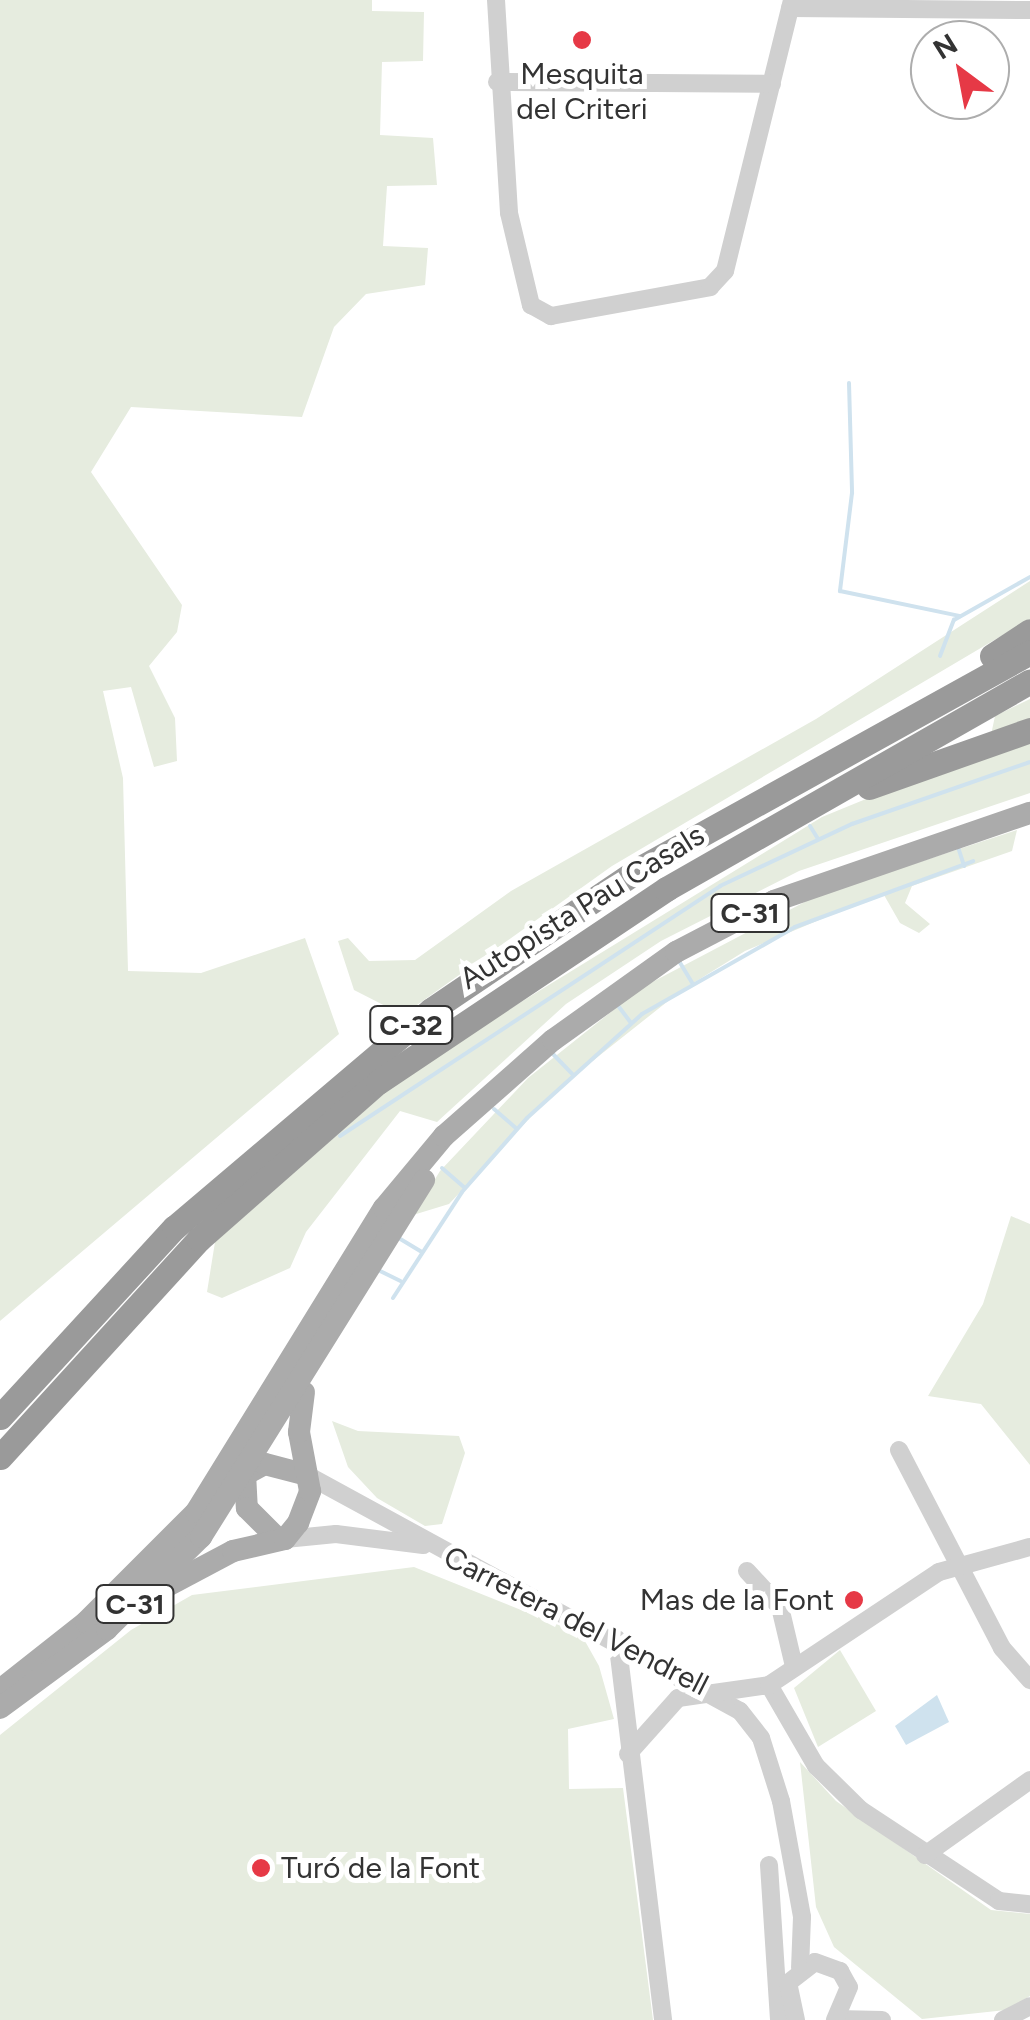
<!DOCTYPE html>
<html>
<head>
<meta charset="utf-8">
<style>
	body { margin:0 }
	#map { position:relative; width:1030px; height:2020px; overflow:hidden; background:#fff; font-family:Figtree,sans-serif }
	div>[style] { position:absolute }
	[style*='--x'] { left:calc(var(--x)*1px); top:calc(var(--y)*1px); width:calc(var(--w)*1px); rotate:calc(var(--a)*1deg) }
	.green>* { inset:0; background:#e6ecdf }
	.water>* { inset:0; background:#cfe2ee }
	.stream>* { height:4px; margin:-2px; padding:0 2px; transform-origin:2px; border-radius:2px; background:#cfe2ee }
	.minor>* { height:18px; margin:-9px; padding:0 9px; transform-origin:9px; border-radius:9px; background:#d0d0d0 }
	.major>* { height:22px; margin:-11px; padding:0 11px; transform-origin:11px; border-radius:11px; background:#ababab }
	.highway>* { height:25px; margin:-12.5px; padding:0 12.5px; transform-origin:12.5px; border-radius:12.5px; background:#9a9a9a }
	.dots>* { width:28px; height:28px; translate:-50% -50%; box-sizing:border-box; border:5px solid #fff; border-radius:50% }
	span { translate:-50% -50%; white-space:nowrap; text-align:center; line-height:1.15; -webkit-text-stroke:10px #fff; paint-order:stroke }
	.shield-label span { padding:2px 8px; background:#fff; border:2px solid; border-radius:8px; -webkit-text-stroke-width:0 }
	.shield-label { font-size:28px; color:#333; font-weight:700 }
	.poi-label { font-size:30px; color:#333 }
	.right { translate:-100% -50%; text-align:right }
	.left { translate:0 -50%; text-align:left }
	.street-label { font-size:30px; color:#333 }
	.north { position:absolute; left:910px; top:20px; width:100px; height:100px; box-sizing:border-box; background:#fff; border:2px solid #adadad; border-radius:50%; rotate:328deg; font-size:28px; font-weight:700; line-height:40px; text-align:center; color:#333 }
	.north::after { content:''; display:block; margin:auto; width:35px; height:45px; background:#e63946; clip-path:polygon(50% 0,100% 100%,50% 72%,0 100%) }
</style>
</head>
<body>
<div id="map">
	<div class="green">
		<i style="clip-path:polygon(0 0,372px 0,372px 11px,424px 12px,423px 61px,382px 62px,380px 135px,433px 138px,437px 185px,387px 186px,383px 246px,428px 248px,425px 285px,366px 294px,334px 327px,302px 417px,131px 407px,91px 472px,182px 605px,177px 632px,149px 666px,175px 718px,177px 761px,154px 767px,131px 687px,103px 691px,123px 778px,128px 971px,201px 973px,305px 938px,339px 1034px,0 1321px)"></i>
		<i style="clip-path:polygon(1030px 581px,1030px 619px,612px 866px,403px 1015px,354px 990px,338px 941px,348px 938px,369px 961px,415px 960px,511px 891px,816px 719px)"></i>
		<i style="clip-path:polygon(1030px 699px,1030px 793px,799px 871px,661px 941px,566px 1004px,437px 1122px,400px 1111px,306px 1232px,290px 1268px,222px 1298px,207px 1292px,215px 1242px,412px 1069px,822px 817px,988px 749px,995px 716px)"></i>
		<i style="clip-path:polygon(1017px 830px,1012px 851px,912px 886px,905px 903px,930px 924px,919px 933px,900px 923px,884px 895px,874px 897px,745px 951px,682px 990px,556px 1090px,449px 1204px,413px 1215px,440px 1171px,528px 1078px,641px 988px,816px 896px)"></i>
		<i style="clip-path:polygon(1011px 1216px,1030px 1224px,1030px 1465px,981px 1404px,928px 1396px,983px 1304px)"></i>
		<i style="clip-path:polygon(332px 1421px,358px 1431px,459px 1436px,465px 1453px,442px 1524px,425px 1526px,377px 1498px,348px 1467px)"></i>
		<i style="clip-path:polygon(414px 1567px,581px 1634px,599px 1666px,614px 1719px,568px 1729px,569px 1789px,623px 1788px,653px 2020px,0 2020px,0 1735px,131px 1630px,192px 1595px)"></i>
		<i style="clip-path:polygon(840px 1650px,876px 1711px,818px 1747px,794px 1688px)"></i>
		<i style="clip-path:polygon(800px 1762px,836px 1801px,991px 1910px,1030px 1914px,1030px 1996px,1006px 2010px,922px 2019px,834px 1947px,816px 1907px)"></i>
	</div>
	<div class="water">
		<i style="clip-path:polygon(937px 1695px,949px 1722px,906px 1745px,895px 1726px)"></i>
	</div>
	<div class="stream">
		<i style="--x:849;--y:383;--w:110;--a:88.4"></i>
		<i style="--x:852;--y:493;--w:99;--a:97"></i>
		<i style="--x:840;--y:591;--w:123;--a:11.8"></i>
		<i style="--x:940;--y:656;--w:39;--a:-69"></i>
		<i style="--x:954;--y:620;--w:87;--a:-29.5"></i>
		<i style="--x:810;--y:826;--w:15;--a:58"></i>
		<i style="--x:958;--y:847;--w:20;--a:72"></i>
		<i style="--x:679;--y:961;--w:26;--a:59"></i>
		<i style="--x:616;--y:1003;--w:25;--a:53"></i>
		<i style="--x:552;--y:1053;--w:29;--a:46"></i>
		<i style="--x:494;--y:1109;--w:30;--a:41"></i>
		<i style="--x:340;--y:1136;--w:455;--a:-33.3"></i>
		<i style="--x:720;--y:886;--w:146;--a:-25.2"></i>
		<i style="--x:852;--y:824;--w:188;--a:-19.2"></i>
		<i style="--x:442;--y:1168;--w:30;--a:41"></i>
		<i style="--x:397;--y:1237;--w:29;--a:31"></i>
		<i style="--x:378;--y:1270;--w:25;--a:26"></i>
		<i style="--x:393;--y:1298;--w:126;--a:-56.9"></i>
		<i style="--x:462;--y:1192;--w:98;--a:-48.7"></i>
		<i style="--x:527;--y:1118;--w:155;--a:-42.1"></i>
		<i style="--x:642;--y:1014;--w:176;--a:-29.6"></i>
		<i style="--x:795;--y:927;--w:190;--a:-20.3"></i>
	</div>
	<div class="minor">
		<i style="--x:496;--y:0;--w:213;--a:86.5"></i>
		<i style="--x:509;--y:213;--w:95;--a:76.6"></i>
		<i style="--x:531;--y:305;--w:23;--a:29"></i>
		<i style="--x:551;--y:316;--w:162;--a:-10.3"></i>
		<i style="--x:710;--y:287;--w:22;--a:-47"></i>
		<i style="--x:725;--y:271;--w:279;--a:-76.1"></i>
		<i style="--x:790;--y:8;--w:240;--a:0.5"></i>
		<i style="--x:497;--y:82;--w:275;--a:0.4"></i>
		<i style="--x:899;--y:1450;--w:223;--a:62.5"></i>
		<i style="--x:1002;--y:1648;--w:43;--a:48.8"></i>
		<i style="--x:307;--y:1475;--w:493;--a:28.6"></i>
		<i style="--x:740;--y:1711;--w:34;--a:52"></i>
		<i style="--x:761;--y:1738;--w:66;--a:72.4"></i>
		<i style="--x:781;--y:1801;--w:118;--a:79.7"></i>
		<i style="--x:802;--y:1917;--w:51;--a:92.2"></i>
		<i style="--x:285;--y:1539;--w:51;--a:-5.6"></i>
		<i style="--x:336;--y:1534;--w:88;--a:7.2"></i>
		<i style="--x:747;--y:1571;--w:49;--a:47.5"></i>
		<i style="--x:780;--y:1607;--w:61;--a:76.7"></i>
		<i style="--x:617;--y:1639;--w:384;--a:83.1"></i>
		<i style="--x:769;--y:1685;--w:94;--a:59.9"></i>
		<i style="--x:816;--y:1766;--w:63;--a:44.4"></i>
		<i style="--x:861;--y:1810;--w:165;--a:33.4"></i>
		<i style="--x:999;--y:1901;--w:31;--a:6"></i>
		<i style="--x:628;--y:1754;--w:75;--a:-48.2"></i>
		<i style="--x:678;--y:1698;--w:92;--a:-8.1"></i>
		<i style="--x:769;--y:1685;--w:204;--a:-33.6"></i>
		<i style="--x:939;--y:1572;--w:94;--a:-15.4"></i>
		<i style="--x:925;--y:1855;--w:129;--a:-35.5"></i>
		<i style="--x:769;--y:1865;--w:155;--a:86.3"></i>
		<i style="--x:837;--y:2019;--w:45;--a:1.3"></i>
		<i style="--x:796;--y:2020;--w:38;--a:-102"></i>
		<i style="--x:788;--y:1983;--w:34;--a:-38"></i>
		<i style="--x:815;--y:1962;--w:27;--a:20"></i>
		<i style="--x:840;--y:1971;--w:18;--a:61"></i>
		<i style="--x:849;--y:1987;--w:36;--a:113"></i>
		<i style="--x:1003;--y:2020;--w:30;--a:-27"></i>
	</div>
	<div class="major">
		<i style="--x:245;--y:1473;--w:35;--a:87"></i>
		<i style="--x:247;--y:1508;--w:45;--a:45"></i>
		<i style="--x:246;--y:1474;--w:21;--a:-28"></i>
		<i style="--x:265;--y:1464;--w:43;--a:14.7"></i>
		<i style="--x:169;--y:1585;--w:72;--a:-28"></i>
		<i style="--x:233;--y:1551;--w:53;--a:-13"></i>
		<i style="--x:285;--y:1539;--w:21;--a:-51"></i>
		<i style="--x:298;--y:1523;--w:34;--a:-69"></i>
		<i style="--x:310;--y:1491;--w:60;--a:-100.6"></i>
		<i style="--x:299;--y:1432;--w:40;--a:-82.9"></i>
		<i style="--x:0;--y:1690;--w:110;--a:-38.3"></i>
		<i style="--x:86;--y:1622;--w:156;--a:-45"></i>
		<i style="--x:196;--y:1512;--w:357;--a:-58.3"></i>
		<i style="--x:384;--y:1208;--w:94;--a:-50.2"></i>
		<i style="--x:444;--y:1136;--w:145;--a:-41.4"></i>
		<i style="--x:553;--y:1040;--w:151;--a:-35.6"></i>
		<i style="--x:676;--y:952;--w:110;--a:-27.5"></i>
		<i style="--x:774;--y:901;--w:271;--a:-19"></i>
		<i style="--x:0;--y:1708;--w:133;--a:-36.4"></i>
		<i style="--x:107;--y:1629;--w:132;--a:-44.4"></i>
		<i style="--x:201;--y:1537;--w:421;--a:-58"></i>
	</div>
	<div class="highway">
		<i style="--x:992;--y:656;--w:45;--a:-33.3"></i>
		<i style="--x:869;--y:787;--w:171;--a:-19.5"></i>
		<i style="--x:0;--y:1417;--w:257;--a:-47.4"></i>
		<i style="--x:174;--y:1228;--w:337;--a:-40.3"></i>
		<i style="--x:431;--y:1010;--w:251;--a:-34.1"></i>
		<i style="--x:639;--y:869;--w:447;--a:-29"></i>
		<i style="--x:0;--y:1457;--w:295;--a:-47.6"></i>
		<i style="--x:199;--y:1239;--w:238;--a:-41.3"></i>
		<i style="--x:378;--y:1082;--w:347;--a:-33.8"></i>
		<i style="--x:666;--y:889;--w:419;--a:-29.7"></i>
	</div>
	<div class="dots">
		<i style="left:582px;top:40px;background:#e63946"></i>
		<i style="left:854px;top:1600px;background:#e63946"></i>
		<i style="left:261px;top:1868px;background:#e63946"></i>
	</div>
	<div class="shield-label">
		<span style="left:750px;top:913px">C-31</span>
		<span style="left:411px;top:1025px">C-32</span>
		<span style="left:135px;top:1604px">C-31</span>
	</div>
	<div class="poi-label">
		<span style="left:582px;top:91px">Mesquita<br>del Criteri</span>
		<span class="right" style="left:834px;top:1600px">Mas de la Font</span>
		<span class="left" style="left:281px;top:1868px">Turó de la Font</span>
	</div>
	<div class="street-label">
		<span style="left:582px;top:907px;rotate:-32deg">Autopista Pau Casals</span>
		<span style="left:576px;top:1621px;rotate:27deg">Carretera del Vendrell</span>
	</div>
	<div class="north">N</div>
</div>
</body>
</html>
